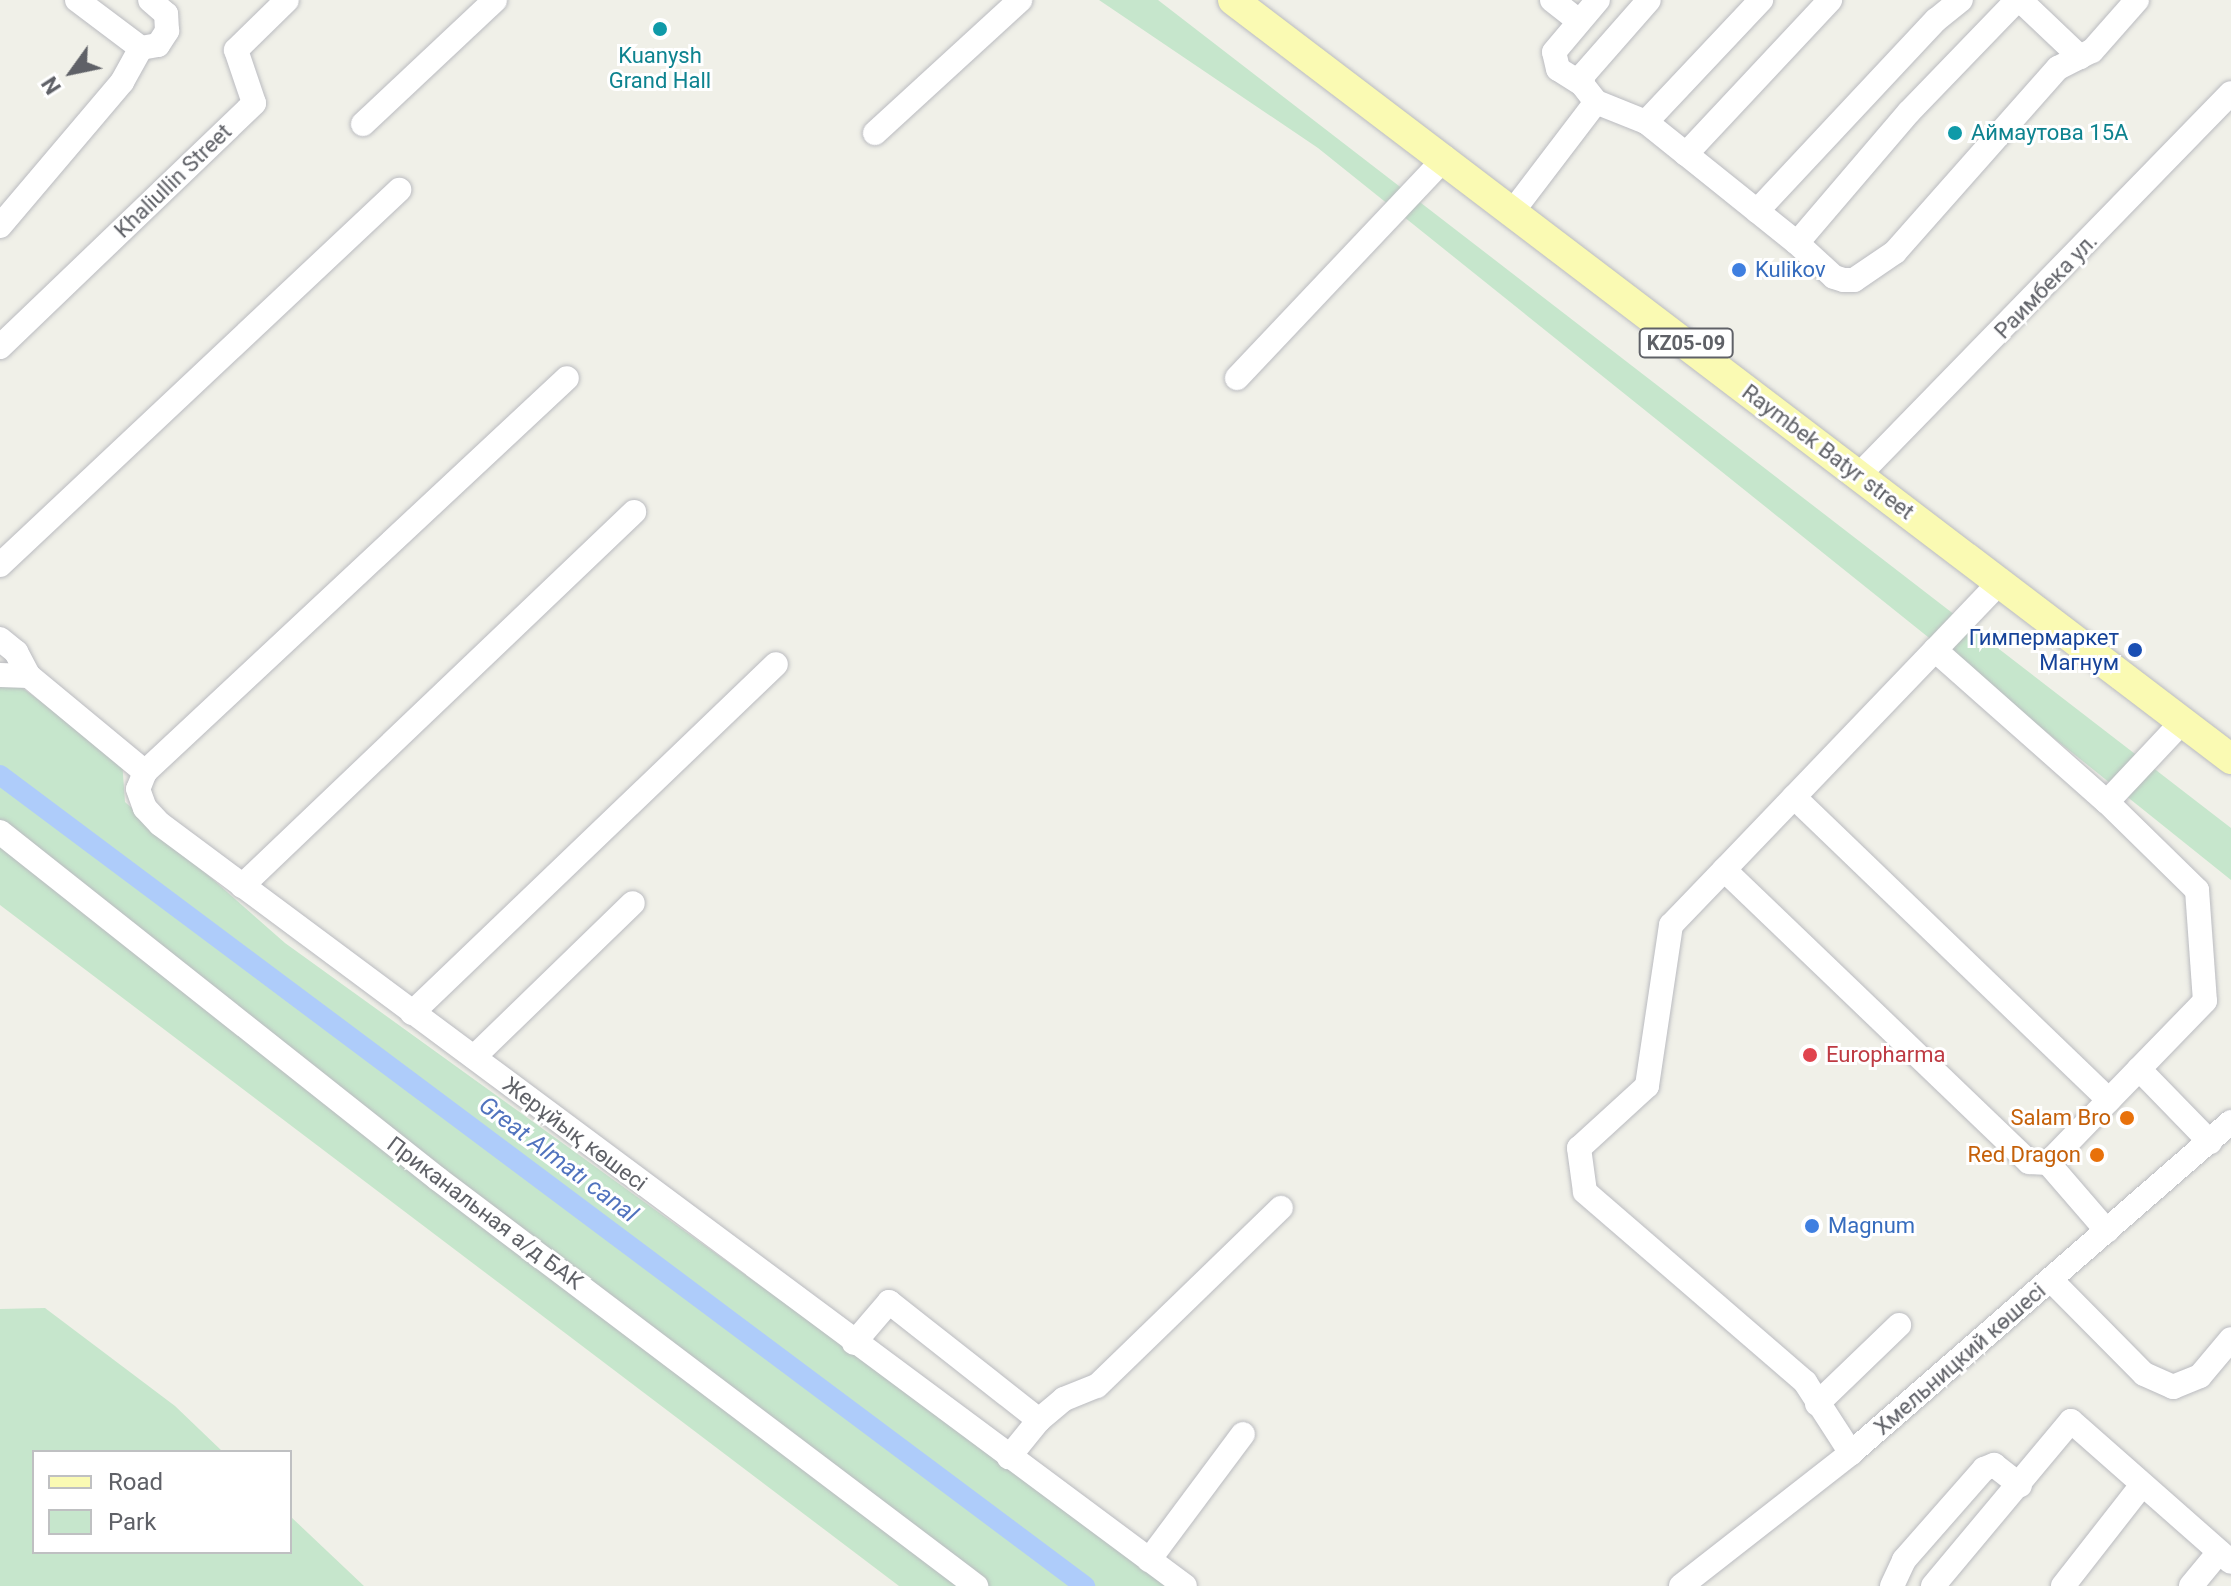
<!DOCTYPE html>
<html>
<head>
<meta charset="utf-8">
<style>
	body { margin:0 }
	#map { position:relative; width:2231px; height:1586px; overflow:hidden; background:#f0f0e8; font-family:Roboto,sans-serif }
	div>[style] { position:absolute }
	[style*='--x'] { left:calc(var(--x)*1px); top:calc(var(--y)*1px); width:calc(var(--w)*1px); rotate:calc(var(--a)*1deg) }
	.green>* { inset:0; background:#c6e6cc }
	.canal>* { height:20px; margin:-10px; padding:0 10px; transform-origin:10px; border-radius:10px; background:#aeccfa }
	.roads { filter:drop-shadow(0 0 2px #babbc0) drop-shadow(0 0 2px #babbc0) }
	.minor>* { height:24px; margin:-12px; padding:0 12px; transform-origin:12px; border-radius:12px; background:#fff }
	.major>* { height:30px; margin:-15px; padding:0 15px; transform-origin:15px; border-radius:15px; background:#fafab3 }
	.dots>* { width:22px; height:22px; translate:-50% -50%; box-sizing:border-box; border:4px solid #fff; border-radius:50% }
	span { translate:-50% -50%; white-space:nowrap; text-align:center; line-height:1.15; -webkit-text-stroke:6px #fff; paint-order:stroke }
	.shield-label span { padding:2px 6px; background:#fff; border:2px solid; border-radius:6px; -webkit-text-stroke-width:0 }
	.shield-label { font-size:20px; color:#5f6167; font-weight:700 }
	.culture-label { font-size:22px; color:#0d838f }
	.left { translate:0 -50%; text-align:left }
	.street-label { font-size:22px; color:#5f6167 }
	.shop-label { font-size:22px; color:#366cbe }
	.transit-label { font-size:22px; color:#164399 }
	.right { translate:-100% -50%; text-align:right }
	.health-label { font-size:22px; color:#be3a42 }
	.food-label { font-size:22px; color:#c56008 }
	.water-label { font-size:24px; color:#5173be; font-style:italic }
	.legend { position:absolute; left:32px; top:1450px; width:260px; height:104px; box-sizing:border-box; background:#fff; border:2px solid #bfc0c2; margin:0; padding:10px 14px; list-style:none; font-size:24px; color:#5f6167 }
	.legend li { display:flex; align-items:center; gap:16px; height:40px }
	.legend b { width:40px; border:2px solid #bfc0c2 }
	.north { position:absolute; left:32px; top:32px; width:80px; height:80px; -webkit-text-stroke:6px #fff; paint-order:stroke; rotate:237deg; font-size:22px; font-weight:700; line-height:32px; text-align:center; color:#5f6167 }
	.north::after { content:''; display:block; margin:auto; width:28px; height:36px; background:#5f6167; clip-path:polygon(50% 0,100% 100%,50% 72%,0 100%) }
</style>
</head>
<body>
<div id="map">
	<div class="green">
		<i style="clip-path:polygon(1099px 0,1158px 0,2231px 828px,2231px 880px,1318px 148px)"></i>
		<i style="clip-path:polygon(0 672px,122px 760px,125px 802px,285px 943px,1177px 1586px,899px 1586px,0 905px)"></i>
		<i style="clip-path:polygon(45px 1308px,175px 1406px,223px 1452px,34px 1452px,34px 1552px,290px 1552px,290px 1516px,364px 1586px,0 1586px,0 1309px)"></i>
	</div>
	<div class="canal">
		<i style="--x:0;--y:775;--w:1355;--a:36.78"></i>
	</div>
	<div class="roads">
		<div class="minor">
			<i style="--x:77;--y:0;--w:80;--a:36.9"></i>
			<i style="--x:141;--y:48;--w:17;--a:-10"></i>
			<i style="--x:158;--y:45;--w:17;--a:-57"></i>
			<i style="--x:167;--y:31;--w:17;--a:-93"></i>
			<i style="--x:166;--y:14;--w:21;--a:-139"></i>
			<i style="--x:1552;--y:0;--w:34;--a:38"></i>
			<i style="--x:2020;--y:0;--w:83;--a:43.5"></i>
			<i style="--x:1582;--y:84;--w:28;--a:-148"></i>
			<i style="--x:1558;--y:69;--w:17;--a:-103"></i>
			<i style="--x:1554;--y:52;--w:68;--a:-49.8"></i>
			<i style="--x:1596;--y:102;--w:54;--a:21.8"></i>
			<i style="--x:1646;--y:122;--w:168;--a:-46.7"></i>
			<i style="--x:1646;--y:122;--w:51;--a:38.7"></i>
			<i style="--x:1686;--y:154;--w:211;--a:-46.9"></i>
			<i style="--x:363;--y:124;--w:181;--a:-43.2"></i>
			<i style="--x:875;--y:133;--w:197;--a:-42.5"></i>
			<i style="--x:1686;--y:154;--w:142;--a:38.7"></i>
			<i style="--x:1797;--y:243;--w:172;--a:-49.5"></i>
			<i style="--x:1909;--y:112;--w:156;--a:-46"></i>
			<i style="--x:1513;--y:211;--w:137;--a:-52.7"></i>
			<i style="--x:1596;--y:102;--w:23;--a:-128"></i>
			<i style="--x:1582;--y:84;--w:10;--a:-79"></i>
			<i style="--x:1584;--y:74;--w:98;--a:-48.7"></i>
			<i style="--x:1757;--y:211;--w:262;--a:-46.9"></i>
			<i style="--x:1936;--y:20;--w:32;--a:-39"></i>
			<i style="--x:0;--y:226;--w:189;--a:-49.7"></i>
			<i style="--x:122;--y:82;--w:39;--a:-61"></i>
			<i style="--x:1797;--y:243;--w:50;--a:42.6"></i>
			<i style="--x:1834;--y:277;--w:10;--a:17"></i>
			<i style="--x:1844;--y:280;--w:10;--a:0"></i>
			<i style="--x:1854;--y:280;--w:50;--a:-34.3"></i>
			<i style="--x:1895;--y:252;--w:246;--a:-48.5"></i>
			<i style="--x:2058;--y:68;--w:38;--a:-27"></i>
			<i style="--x:2092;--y:51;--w:68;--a:-48.6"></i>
			<i style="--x:0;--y:347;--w:352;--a:-43.8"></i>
			<i style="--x:254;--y:103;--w:56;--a:-108.8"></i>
			<i style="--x:236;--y:50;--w:71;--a:-44.4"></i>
			<i style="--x:1237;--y:378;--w:303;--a:-46.6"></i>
			<i style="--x:1859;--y:475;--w:533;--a:-45.76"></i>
			<i style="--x:0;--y:565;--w:548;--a:-43.22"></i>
			<i style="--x:0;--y:639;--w:21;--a:39"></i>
			<i style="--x:16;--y:652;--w:27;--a:62"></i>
			<i style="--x:1935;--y:650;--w:94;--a:-46.3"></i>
			<i style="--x:0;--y:675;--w:29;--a:2"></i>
			<i style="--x:29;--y:676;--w:151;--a:39.6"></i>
			<i style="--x:145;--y:772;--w:18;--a:112"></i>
			<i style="--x:138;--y:789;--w:20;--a:70"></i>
			<i style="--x:145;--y:808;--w:22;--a:47"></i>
			<i style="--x:160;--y:824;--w:1277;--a:36.63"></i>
			<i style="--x:145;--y:772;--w:577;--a:-43.03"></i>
			<i style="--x:1794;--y:797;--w:437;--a:43.9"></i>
			<i style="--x:2107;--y:802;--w:126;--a:44.4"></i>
			<i style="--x:2197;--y:890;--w:111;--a:85.9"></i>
			<i style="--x:2205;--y:1001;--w:95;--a:134.1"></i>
			<i style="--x:2139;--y:1069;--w:102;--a:45.8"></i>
			<i style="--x:0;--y:832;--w:559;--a:38.39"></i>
			<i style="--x:438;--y:1179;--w:675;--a:37.11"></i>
			<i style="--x:1724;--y:870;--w:76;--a:133.9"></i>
			<i style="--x:1671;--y:925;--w:163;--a:98.5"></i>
			<i style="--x:1647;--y:1086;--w:92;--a:137.6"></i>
			<i style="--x:1579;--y:1148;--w:44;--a:82.2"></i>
			<i style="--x:1585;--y:1192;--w:291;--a:40.8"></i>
			<i style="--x:1805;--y:1382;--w:85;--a:57.1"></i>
			<i style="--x:242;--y:886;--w:542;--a:-43.65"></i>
			<i style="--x:412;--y:1013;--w:504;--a:-43.79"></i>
			<i style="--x:474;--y:1057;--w:221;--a:-44.1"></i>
			<i style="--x:2048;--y:1163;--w:131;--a:-45.9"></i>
			<i style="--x:2107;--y:1231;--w:90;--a:-130.9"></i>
			<i style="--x:2048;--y:1163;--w:19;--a:-177"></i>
			<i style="--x:2029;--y:1162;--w:422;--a:-136.2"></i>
			<i style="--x:1724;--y:870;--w:305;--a:-46.2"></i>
			<i style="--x:1935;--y:650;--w:230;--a:41.5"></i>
			<i style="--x:2107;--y:802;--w:110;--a:-46.8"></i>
			<i style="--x:2051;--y:1280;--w:132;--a:45.3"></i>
			<i style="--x:2144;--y:1374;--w:32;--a:24"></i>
			<i style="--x:2173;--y:1387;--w:29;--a:-22"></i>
			<i style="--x:2200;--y:1376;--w:48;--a:-50"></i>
			<i style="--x:854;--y:1343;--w:54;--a:-49.5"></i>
			<i style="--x:889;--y:1302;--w:191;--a:38.2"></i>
			<i style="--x:1039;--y:1420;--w:48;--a:129"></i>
			<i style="--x:1817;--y:1404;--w:114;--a:-43.9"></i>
			<i style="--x:1039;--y:1420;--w:33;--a:-40"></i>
			<i style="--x:1064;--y:1399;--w:35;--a:-22"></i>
			<i style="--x:1097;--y:1386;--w:256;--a:-44.1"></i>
			<i style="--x:1149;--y:1560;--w:157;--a:-53.3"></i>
			<i style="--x:1681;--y:1586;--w:216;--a:-38"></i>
			<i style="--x:1851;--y:1453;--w:504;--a:-41.06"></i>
			<i style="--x:1892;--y:1586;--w:29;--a:-65"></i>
			<i style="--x:1904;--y:1560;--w:121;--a:-48.7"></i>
			<i style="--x:1984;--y:1469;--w:11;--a:-22"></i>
			<i style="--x:1994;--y:1465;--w:33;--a:38"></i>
			<i style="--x:1933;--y:1586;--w:215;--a:-50.1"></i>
			<i style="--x:2071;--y:1421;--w:213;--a:41.4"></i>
			<i style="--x:2063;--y:1586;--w:128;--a:-52"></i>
			<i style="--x:2191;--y:1586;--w:44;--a:-50.5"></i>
		</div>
		<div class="major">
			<i style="--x:1233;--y:0;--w:1254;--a:37.25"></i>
		</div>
	</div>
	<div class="dots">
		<i style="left:660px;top:29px;background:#0f9aa8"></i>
		<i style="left:1955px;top:133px;background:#0f9aa8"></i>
		<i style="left:1739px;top:270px;background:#3f7fe0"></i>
		<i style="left:2135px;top:650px;background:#1a4fb4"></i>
		<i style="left:1810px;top:1055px;background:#e0444e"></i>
		<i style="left:2127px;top:1118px;background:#e8710a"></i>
		<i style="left:2097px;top:1155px;background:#e8710a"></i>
		<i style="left:1812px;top:1226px;background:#3f7fe0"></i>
	</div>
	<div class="shield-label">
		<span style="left:1686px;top:343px">KZ05-09</span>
	</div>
	<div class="culture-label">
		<span style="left:660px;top:68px">Kuanysh<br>Grand Hall</span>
		<span class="left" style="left:1971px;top:133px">Аймаутова 15А</span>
	</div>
	<div class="street-label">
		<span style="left:173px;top:181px;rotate:-44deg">Khaliullin Street</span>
		<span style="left:2046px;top:286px;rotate:-46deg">Раимбека ул.</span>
		<span style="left:1828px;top:452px;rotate:37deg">Raymbek Batyr street</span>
		<span style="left:575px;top:1134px;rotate:37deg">Жерұйық көшесі</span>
		<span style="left:485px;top:1213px;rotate:37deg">Приканальная а/д БАК</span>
		<span style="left:1960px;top:1359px;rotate:-41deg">Хмельницкий көшесі</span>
	</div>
	<div class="shop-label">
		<span class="left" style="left:1755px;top:270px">Kulikov</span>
		<span class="left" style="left:1828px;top:1226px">Magnum</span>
	</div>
	<div class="transit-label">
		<span class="right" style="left:2119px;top:650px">Гимпермаркет<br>Магнум</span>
	</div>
	<div class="health-label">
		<span class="left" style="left:1826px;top:1055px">Europharma</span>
	</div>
	<div class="food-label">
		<span class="right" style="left:2111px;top:1118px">Salam Bro</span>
		<span class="right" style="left:2081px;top:1155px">Red Dragon</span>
	</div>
	<div class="water-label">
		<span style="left:558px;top:1160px;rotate:37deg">Great Almatı canal</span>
	</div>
	<ul class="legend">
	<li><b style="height:10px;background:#fafab3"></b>Road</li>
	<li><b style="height:22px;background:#c6e6cc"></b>Park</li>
	</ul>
	<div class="north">N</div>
</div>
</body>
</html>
